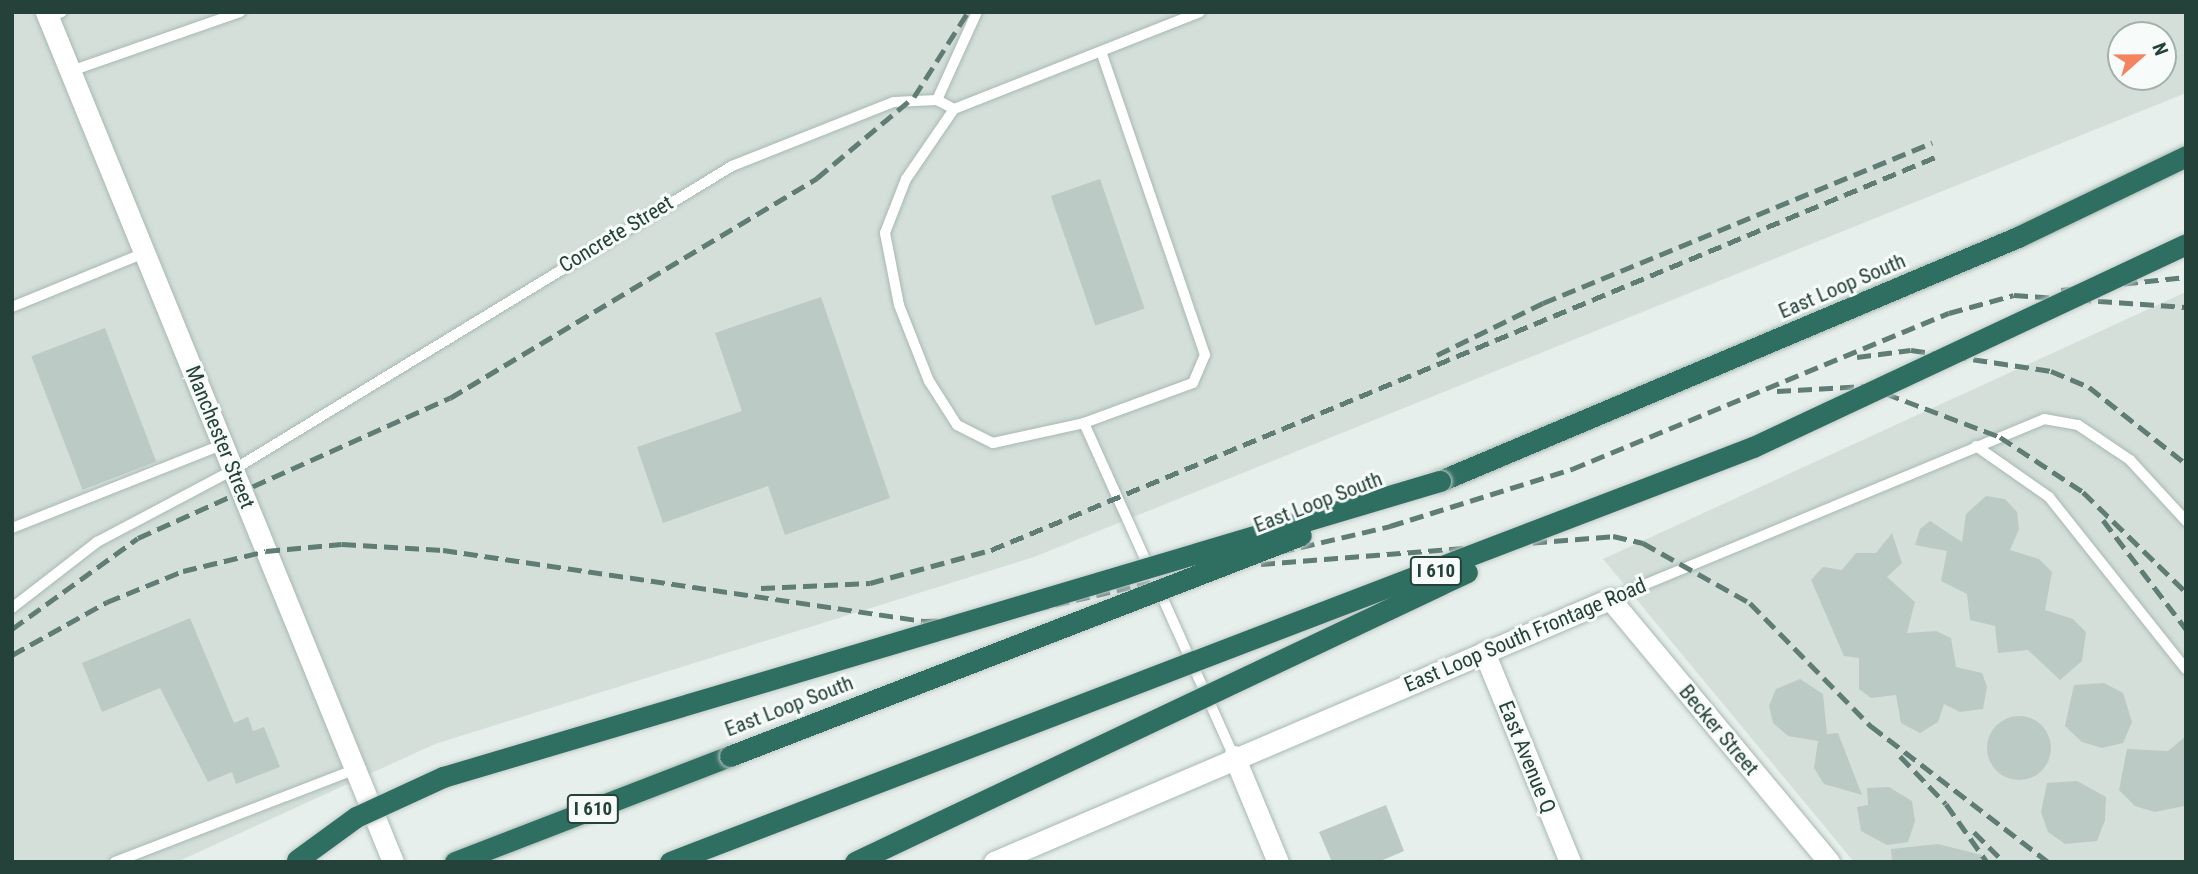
<!DOCTYPE html>
<html>
<head>
<meta charset="utf-8">
<style>
	body { margin:0 }
	#map { position:relative; width:2198px; height:874px; overflow:hidden; background:#e6efeb; font-family:"Roboto Condensed",sans-serif }
	div>[style] { position:absolute }
	[style*='--x'] { left:calc(var(--x)*1px); top:calc(var(--y)*1px); width:calc(var(--w)*1px); rotate:calc(var(--a)*1deg) }
	.built>* { inset:0; background:#d4dfda }
	.building>* { inset:0; background:#bbcac4; transform-origin:0 0 }
	.round { border-radius:50% }
	.roads { filter:drop-shadow(0 0 2px #a8b8b2) drop-shadow(0 0 2px #a8b8b2) }
	.service>* { height:10px; margin:-5px; padding:0 5px; transform-origin:5px; border-radius:5px; background:#fff }
	.minor>* { height:21px; margin:-10.5px; padding:0 10.5px; transform-origin:10.5px; border-radius:10.5px; background:#fff }
	.tertiary>* { height:21px; margin:-10.5px; padding:0 10.5px; transform-origin:10.5px; border-radius:10.5px; background:#fff }
	.motorway>* { height:21px; margin:-10.5px; padding:0 10.5px; transform-origin:10.5px; border-radius:10.5px; background:#2f6f62 }
	.rail>* { height:5px; margin-top:-2.5px; transform-origin:0; background:repeating-linear-gradient(90deg,#5f7d75 0 14px,transparent 0 21px) }
	.bridges { filter:drop-shadow(0 0 2px #c2cac8) drop-shadow(0 0 2px #c2cac8) }
	.motorway-bridge>* { height:21px; margin:-10.5px; padding:0 10.5px; transform-origin:10.5px; border-radius:10.5px; background:#2f6f62 }
	span { translate:-50% -50%; white-space:nowrap; text-align:center; line-height:1.15; -webkit-text-stroke:6px #f7fbf9; paint-order:stroke }
	.shield-label span { padding:2px 5px; background:#f7fbf9; border:2px solid; border-radius:5px; -webkit-text-stroke-width:0 }
	.shield-label { font-size:19px; color:#24423a; font-weight:700 }
	.street-label { font-size:21px; color:#24423a }
	.frame { position:absolute; inset:0; border:14px solid #24423a; pointer-events:none }
	.north { position:absolute; left:2107px; top:21px; width:70px; height:70px; box-sizing:border-box; background:#f7fbf9; border:2px solid #a3b1ad; border-radius:50%; rotate:69deg; font-size:19px; font-weight:700; line-height:28px; text-align:center; color:#24423a }
	.north::after { content:''; display:block; margin:auto; width:24px; height:32px; background:#f4845f; clip-path:polygon(50% 0,100% 100%,50% 72%,0 100%) }
</style>
</head>
<body>
<div id="map">
	<div class="built">
		<i style="clip-path:polygon(evenodd,12px 12px,2186px 12px,2186px 93px,1034px 557px,435px 744px,177px 862px,12px 862px,12px 12px,2121px 35px,2163px 35px,2163px 77px,2121px 77px,2121px 35px)"></i>
		<i style="clip-path:polygon(2186px 292px,2186px 862px,1854px 862px,1603px 559px)"></i>
	</div>
	<div class="building">
		<i style="left:1100px;top:179px;width:137px;height:52px;rotate:71deg"></i>
		<i style="clip-path:polygon(821px 297px,890px 498px,785px 535px,768px 486px,663px 523px,637px 447px,742px 411px,715px 333px)"></i>
		<i style="left:105px;top:328px;width:143px;height:79px;rotate:69deg"></i>
		<i style="clip-path:polygon(1986px 496px,2005px 499px,2017px 512px,2019px 529px,2010px 550px,2039px 559px,2052px 572px,2045px 610px,2073px 619px,2086px 632px,2082px 661px,2060px 680px,2028px 650px,1998px 653px,1995px 626px,1970px 620px,1967px 594px,1941px 581px,1947px 551px,1915px 545px,1920px 529px,1930px 521px,1962px 542px,1966px 514px)"></i>
		<i style="clip-path:polygon(1892px 533px,1902px 563px,1887px 577px,1915px 602px,1907px 633px,1936px 631px,1951px 638px,1956px 667px,1982px 673px,1987px 687px,1983px 709px,1960px 712px,1944px 704px,1938px 722px,1920px 733px,1901px 723px,1896px 695px,1871px 698px,1859px 689px,1859px 658px,1844px 656px,1811px 580px,1823px 567px,1842px 570px,1856px 553px,1876px 553px)"></i>
		<i style="clip-path:polygon(190px 618px,234px 723px,248px 717px,253px 731px,264px 727px,280px 767px,236px 784px,232px 772px,208px 782px,160px 688px,102px 712px,82px 663px)"></i>
		<i style="clip-path:polygon(1800px 679px,1823px 694px,1827px 734px,1838px 733px,1862px 795px,1824px 784px,1814px 768px,1818px 741px,1788px 736px,1773px 723px,1769px 706px,1776px 689px)"></i>
		<i style="clip-path:polygon(2104px 683px,2123px 693px,2132px 722px,2123px 743px,2102px 748px,2082px 742px,2065px 726px,2074px 685px)"></i>
		<i class="round" style="left:1987px;top:716px;width:64px;height:64px"></i>
		<i style="clip-path:polygon(2186px 736px,2184px 806px,2155px 812px,2135px 806px,2119px 790px,2127px 749px,2168px 751px)"></i>
		<i style="clip-path:polygon(2077px 781px,2106px 797px,2105px 820px,2097px 841px,2065px 844px,2048px 832px,2041px 812px,2047px 783px)"></i>
		<i style="clip-path:polygon(1889px 787px,1912px 801px,1915px 821px,1908px 842px,1887px 845px,1861px 831px,1857px 807px,1868px 805px,1867px 788px)"></i>
		<i style="clip-path:polygon(1386px 805px,1404px 851px,1378px 862px,1332px 862px,1319px 832px)"></i>
		<i style="clip-path:polygon(1938px 844px,1982px 855px,1981px 862px,1892px 862px,1891px 849px)"></i>
	</div>
	<div class="roads">
		<div class="service">
			<i style="--x:49;--y:18;--w:14;--a:-25"></i>
			<i style="--x:71;--y:71;--w:179;--a:-19.2"></i>
			<i style="--x:937;--y:100;--w:19;--a:28"></i>
			<i style="--x:954;--y:109;--w:85;--a:124.4"></i>
			<i style="--x:906;--y:179;--w:58;--a:111.3"></i>
			<i style="--x:885;--y:233;--w:73;--a:79"></i>
			<i style="--x:899;--y:305;--w:82;--a:68.5"></i>
			<i style="--x:929;--y:381;--w:52;--a:57.5"></i>
			<i style="--x:957;--y:425;--w:40;--a:26.6"></i>
			<i style="--x:993;--y:443;--w:93;--a:-12.4"></i>
			<i style="--x:1084;--y:423;--w:116;--a:-20.2"></i>
			<i style="--x:1193;--y:383;--w:30;--a:-67"></i>
			<i style="--x:1205;--y:355;--w:320;--a:-108.9"></i>
			<i style="--x:954;--y:109;--w:264;--a:-21.5"></i>
			<i style="--x:12;--y:307;--w:146;--a:-22.2"></i>
			<i style="--x:1084;--y:423;--w:365;--a:65.8"></i>
			<i style="--x:1976;--y:446;--w:89;--a:34.9"></i>
			<i style="--x:2049;--y:497;--w:220;--a:51.5"></i>
			<i style="--x:12;--y:528;--w:226;--a:-21.6"></i>
			<i style="--x:1610;--y:599;--w:470;--a:-22.5"></i>
			<i style="--x:2044;--y:419;--w:35;--a:10"></i>
			<i style="--x:2078;--y:425;--w:63;--a:33.9"></i>
			<i style="--x:2130;--y:460;--w:83;--a:47.4"></i>
			<i style="--x:12;--y:608;--w:108;--a:-37.8"></i>
			<i style="--x:97;--y:542;--w:154;--a:-27.9"></i>
			<i style="--x:233;--y:470;--w:584;--a:-31.35"></i>
			<i style="--x:732;--y:166;--w:174;--a:-21.6"></i>
			<i style="--x:894;--y:102;--w:43;--a:-2.7"></i>
			<i style="--x:937;--y:100;--w:97;--a:-65.6"></i>
			<i style="--x:115;--y:862;--w:258;--a:-21.1"></i>
		</div>
		<div class="minor">
			<i style="--x:1484;--y:652;--w:227;--a:67.7"></i>
			<i style="--x:1234;--y:756;--w:115;--a:67.5"></i>
			<i style="--x:994;--y:862;--w:670;--a:-23.12"></i>
			<i style="--x:1610;--y:599;--w:342;--a:50.2"></i>
		</div>
		<div class="tertiary">
			<i style="--x:46;--y:12;--w:918;--a:67.79"></i>
		</div>
		<div class="motorway">
			<i style="--x:1440;--y:481;--w:627;--a:-22.89"></i>
			<i style="--x:2018;--y:237;--w:187;--a:-25.7"></i>
			<i style="--x:455;--y:862;--w:295;--a:-21.1"></i>
		</div>
	</div>
	<div class="rail">
		<i style="--x:2061;--y:290;--w:126;--a:-5.9"></i>
		<i style="--x:1437;--y:355;--w:118;--a:-26.1"></i>
		<i style="--x:1543;--y:303;--w:421;--a:-22.4"></i>
		<i style="--x:1857;--y:357;--w:54;--a:-7.4"></i>
		<i style="--x:1911;--y:350;--w:142;--a:8.5"></i>
		<i style="--x:2051;--y:371;--w:41;--a:22.8"></i>
		<i style="--x:2089;--y:387;--w:124;--a:38.4"></i>
		<i style="--x:1777;--y:391;--w:89;--a:-3.2"></i>
		<i style="--x:1866;--y:386;--w:143;--a:20.8"></i>
		<i style="--x:2000;--y:437;--w:100;--a:33.5"></i>
		<i style="--x:2083;--y:492;--w:144;--a:44.2"></i>
		<i style="--x:2103;--y:520;--w:137;--a:52.7"></i>
		<i style="--x:1261;--y:564;--w:353;--a:-4.5"></i>
		<i style="--x:1613;--y:536;--w:31;--a:13"></i>
		<i style="--x:1643;--y:543;--w:123;--a:29.3"></i>
		<i style="--x:1750;--y:603;--w:173;--a:45.5"></i>
		<i style="--x:1871;--y:726;--w:223;--a:37.5"></i>
		<i style="--x:761;--y:588;--w:109;--a:-2.6"></i>
		<i style="--x:870;--y:583;--w:125;--a:-15.3"></i>
		<i style="--x:991;--y:550;--w:1026;--a:-22.59"></i>
		<i style="--x:12;--y:629;--w:155;--a:-35.8"></i>
		<i style="--x:138;--y:538;--w:342;--a:-24.2"></i>
		<i style="--x:450;--y:398;--w:428;--a:-30.9"></i>
		<i style="--x:817;--y:178;--w:126;--a:-39.9"></i>
		<i style="--x:914;--y:97;--w:101;--a:-57.6"></i>
		<i style="--x:12;--y:655;--w:109;--a:-29.2"></i>
		<i style="--x:107;--y:602;--w:82;--a:-22.2"></i>
		<i style="--x:183;--y:571;--w:85;--a:-13.5"></i>
		<i style="--x:266;--y:551;--w:76;--a:-5.3"></i>
		<i style="--x:342;--y:544;--w:101;--a:3.4"></i>
		<i style="--x:443;--y:550;--w:485;--a:8.4"></i>
		<i style="--x:923;--y:621;--w:71;--a:-1.6"></i>
		<i style="--x:994;--y:619;--w:407;--a:-13.2"></i>
		<i style="--x:1390;--y:526;--w:191;--a:-17.4"></i>
		<i style="--x:1572;--y:469;--w:408;--a:-22.5"></i>
		<i style="--x:1949;--y:313;--w:67;--a:-15.5"></i>
		<i style="--x:2014;--y:295;--w:172;--a:4"></i>
		<i style="--x:1900;--y:756;--w:66;--a:46.2"></i>
		<i style="--x:1946;--y:804;--w:71;--a:54.7"></i>
		<i style="--x:1974;--y:832;--w:42;--a:45"></i>
	</div>
	<div class="bridges">
		<div class="motorway-bridge">
			<i style="--x:730;--y:756;--w:612;--a:-21.16"></i>
			<i style="--x:297;--y:860;--w:73;--a:-36.1"></i>
			<i style="--x:356;--y:817;--w:96;--a:-24.7"></i>
			<i style="--x:443;--y:777;--w:1040;--a:-16.54"></i>
			<i style="--x:670;--y:862;--w:1160;--a:-20.97"></i>
			<i style="--x:1753;--y:447;--w:478;--a:-25.1"></i>
			<i style="--x:855;--y:862;--w:677;--a:-25.35"></i>
		</div>
	</div>
	<div class="shield-label">
		<span style="left:1436px;top:571px">I 610</span>
		<span style="left:593px;top:809px">I 610</span>
	</div>
	<div class="street-label">
		<span style="left:616px;top:234px;rotate:-31deg">Concrete Street</span>
		<span style="left:1842px;top:286px;rotate:-23deg">East Loop South</span>
		<span style="left:220px;top:437px;rotate:68deg">Manchester Street</span>
		<span style="left:1318px;top:502px;rotate:-21deg">East Loop South</span>
		<span style="left:1525px;top:635px;rotate:-23deg">East Loop South Frontage Road</span>
		<span style="left:789px;top:706px;rotate:-21deg">East Loop South</span>
		<span style="left:1719px;top:730px;rotate:50deg">Becker Street</span>
		<span style="left:1527px;top:757px;rotate:68deg">East Avenue Q</span>
	</div>
	<div class="frame"></div>
	<div class="north">N</div>
</div>
</body>
</html>
